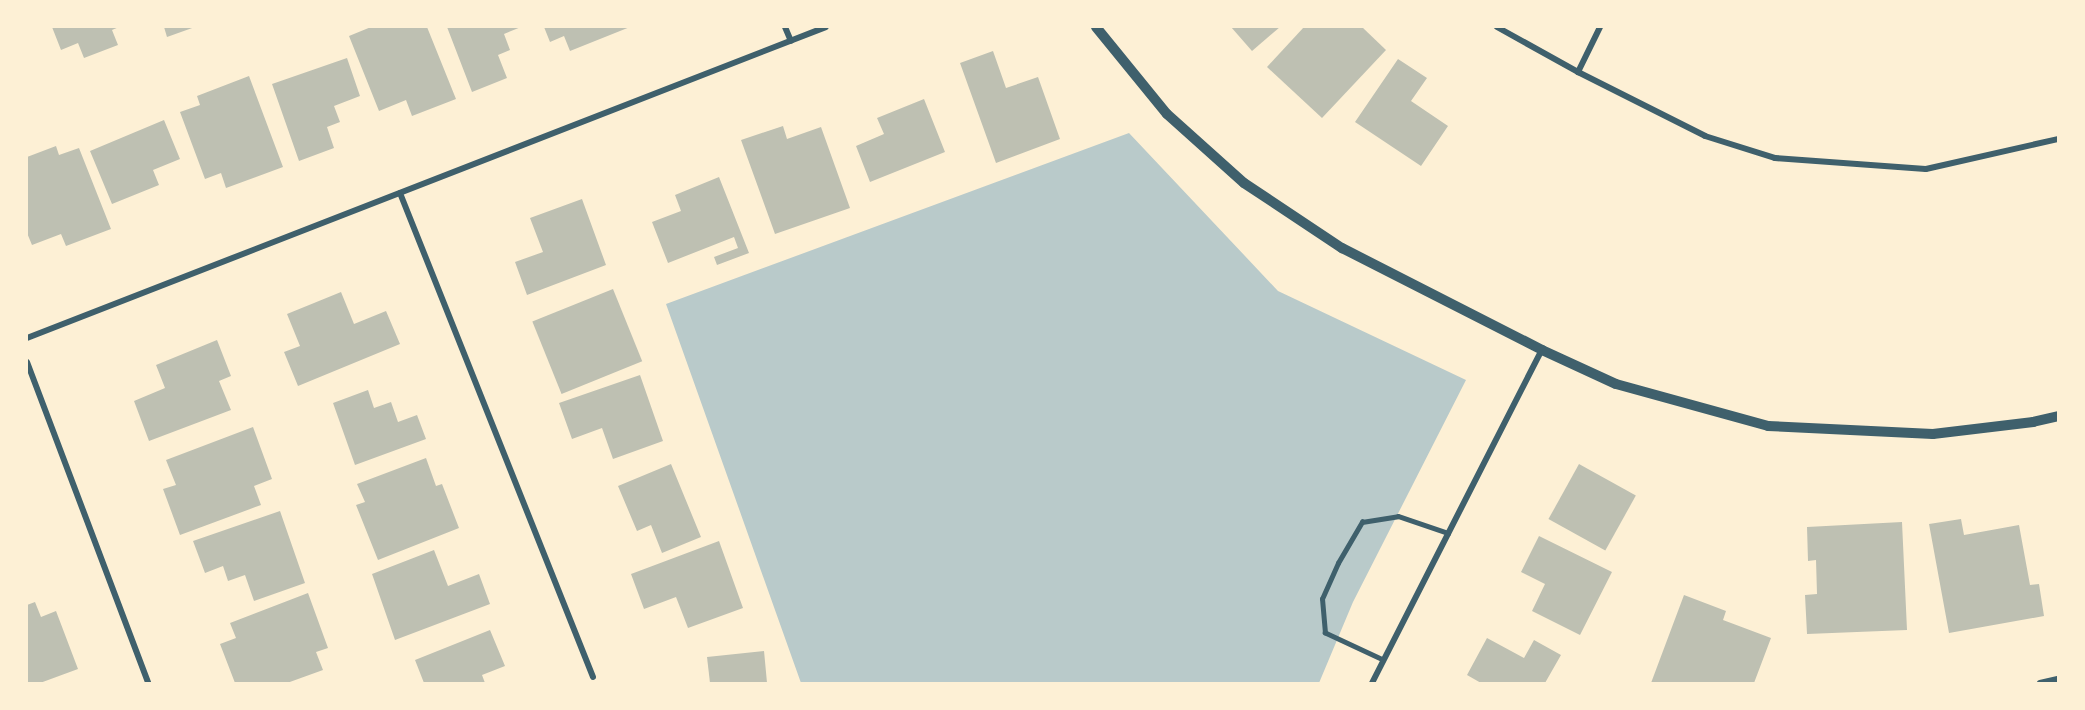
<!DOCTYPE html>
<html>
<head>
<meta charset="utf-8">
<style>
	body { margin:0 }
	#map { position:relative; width:2085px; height:710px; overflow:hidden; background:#fdf0d5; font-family:Inter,sans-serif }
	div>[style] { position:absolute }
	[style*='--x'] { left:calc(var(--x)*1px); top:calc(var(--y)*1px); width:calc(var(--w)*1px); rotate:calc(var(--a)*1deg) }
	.green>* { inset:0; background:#b9caca }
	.building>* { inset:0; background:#bec0b2; transform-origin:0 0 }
	.service>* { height:4.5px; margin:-2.25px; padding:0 2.25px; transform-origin:2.25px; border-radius:2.25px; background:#3f606c }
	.minor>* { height:6px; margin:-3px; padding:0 3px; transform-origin:3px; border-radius:3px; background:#3f606c }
	.tertiary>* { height:10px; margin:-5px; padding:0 5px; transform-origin:5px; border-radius:5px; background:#3f606c }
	span { translate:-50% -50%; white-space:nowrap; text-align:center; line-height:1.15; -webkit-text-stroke:5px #fdf0d5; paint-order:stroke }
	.frame { position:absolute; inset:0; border:28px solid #fdf0d5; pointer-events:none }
</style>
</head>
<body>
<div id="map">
	<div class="green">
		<i style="clip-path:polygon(1129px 133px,1278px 291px,1466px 380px,1353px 602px,1319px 683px,801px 683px,666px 304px)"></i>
	</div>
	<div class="building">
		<i style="clip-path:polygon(52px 27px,119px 27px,112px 30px,118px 45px,84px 58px,78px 43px,61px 50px)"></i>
		<i style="clip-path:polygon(164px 27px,195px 27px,167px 37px)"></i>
		<i style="clip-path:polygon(371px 27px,427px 27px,456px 99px,412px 116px,406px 100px,379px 111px,349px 36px)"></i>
		<i style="clip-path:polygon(447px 27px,521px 27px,504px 34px,510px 50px,498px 55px,507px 78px,472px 92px)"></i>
		<i style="clip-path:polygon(544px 27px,630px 27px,570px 51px,564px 36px,550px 42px)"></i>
		<i style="clip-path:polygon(1231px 27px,1280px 27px,1252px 51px)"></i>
		<i style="clip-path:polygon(1304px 27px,1362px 27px,1386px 50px,1322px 118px,1267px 67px)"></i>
		<i style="clip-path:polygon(993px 51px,1006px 88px,1038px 77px,1060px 139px,996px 163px,960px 63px)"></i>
		<i style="clip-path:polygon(347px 58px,360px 96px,334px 106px,340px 122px,327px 127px,334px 148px,299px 161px,272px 84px)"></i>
		<i style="clip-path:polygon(1398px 59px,1427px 78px,1411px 101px,1448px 126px,1421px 166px,1355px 122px)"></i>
		<i style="clip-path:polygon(249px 76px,283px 167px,226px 188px,221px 173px,205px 179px,180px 112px,200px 105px,197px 96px)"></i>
		<i style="clip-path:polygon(924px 99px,945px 152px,870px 182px,856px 146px,884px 134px,877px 118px)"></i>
		<i style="clip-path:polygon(164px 120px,180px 159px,153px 170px,159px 185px,112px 204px,90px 151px)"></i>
		<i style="clip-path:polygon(783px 126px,787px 139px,821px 127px,850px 208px,775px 234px,741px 140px)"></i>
		<i style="clip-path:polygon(56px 146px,59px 155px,79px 148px,111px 229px,66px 246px,61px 234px,32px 245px,27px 233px,27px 157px)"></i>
		<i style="clip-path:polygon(719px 177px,749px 253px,717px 265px,714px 257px,738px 248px,734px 237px,668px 263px,652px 222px,681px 211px,675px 195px)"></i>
		<i style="clip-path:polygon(582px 199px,606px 265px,527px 295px,515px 262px,543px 252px,530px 218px)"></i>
		<i style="left:613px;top:289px;width:78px;height:87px;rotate:68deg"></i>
		<i style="clip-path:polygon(341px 292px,354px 324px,386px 311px,400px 344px,298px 386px,284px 352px,300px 346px,287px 314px)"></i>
		<i style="clip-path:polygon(217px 340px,231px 376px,219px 381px,231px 410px,149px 441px,134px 401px,165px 388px,156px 365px)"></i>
		<i style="clip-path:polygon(640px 375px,663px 441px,613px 459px,602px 428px,572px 439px,559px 403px)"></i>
		<i style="clip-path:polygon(368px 390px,374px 408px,391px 402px,398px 422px,417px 415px,426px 439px,355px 465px,333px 403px)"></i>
		<i style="clip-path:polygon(253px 427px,272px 479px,254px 486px,261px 505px,180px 535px,163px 489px,176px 485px,166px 460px)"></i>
		<i style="clip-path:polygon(426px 458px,436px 486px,442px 484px,459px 528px,378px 560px,356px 505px,365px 502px,357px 484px)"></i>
		<i style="clip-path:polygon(671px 464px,701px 537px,662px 553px,651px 525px,637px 531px,618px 486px)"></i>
		<i style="left:1579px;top:464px;width:65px;height:63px;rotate:29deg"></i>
		<i style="clip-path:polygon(280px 511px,305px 583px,254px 601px,245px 575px,228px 581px,223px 566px,205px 573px,193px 541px)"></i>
		<i style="clip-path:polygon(1961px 519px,1964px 535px,2019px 525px,2030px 585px,2039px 584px,2044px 616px,1949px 633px,1929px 524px)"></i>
		<i style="clip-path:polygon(1902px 522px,1907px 630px,1807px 634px,1805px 595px,1817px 594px,1816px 560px,1808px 561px,1807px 527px)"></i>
		<i style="clip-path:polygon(1539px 536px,1612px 572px,1580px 635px,1532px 611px,1545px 584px,1521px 572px)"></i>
		<i style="clip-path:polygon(719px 541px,743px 608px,688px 628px,676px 597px,644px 609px,631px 574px)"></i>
		<i style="clip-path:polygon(434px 550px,448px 586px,479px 574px,490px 604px,395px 640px,372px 574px)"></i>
		<i style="clip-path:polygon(308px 593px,328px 648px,316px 652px,323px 670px,287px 683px,235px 683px,220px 644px,236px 638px,230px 623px)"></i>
		<i style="clip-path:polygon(1684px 595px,1726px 611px,1723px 620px,1771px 638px,1754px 683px,1651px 683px)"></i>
		<i style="clip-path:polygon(35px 602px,41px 617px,56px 611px,78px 669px,40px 683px,27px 683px,27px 605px)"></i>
		<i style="clip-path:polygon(490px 630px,505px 666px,482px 675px,485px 683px,424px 683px,415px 660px)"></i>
		<i style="clip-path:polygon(1487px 638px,1524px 658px,1534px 640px,1561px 655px,1545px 683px,1481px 683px,1467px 675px)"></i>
		<i style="clip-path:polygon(764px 651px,767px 683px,710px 683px,707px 657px)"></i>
	</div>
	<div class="service">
		<i style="--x:1383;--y:660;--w:64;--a:-155"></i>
		<i style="--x:1325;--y:633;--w:34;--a:-95"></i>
		<i style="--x:1322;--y:599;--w:39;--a:-66"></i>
		<i style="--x:1338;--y:563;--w:48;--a:-59.7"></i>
		<i style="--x:1362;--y:522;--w:36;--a:-9"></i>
		<i style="--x:1398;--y:516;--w:53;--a:18.8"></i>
	</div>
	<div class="minor">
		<i style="--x:785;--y:27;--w:15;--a:67"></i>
		<i style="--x:1497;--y:27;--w:93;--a:29.1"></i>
		<i style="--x:1578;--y:72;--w:142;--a:26.7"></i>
		<i style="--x:1705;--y:136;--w:73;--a:17.4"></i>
		<i style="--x:1775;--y:158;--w:151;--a:4.2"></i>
		<i style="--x:1926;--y:169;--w:135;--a:-12.8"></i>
		<i style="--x:1578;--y:72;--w:50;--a:-63.9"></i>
		<i style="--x:400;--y:193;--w:521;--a:68.26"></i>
		<i style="--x:27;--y:338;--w:857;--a:-21.27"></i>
		<i style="--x:27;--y:362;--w:343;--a:69.3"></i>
		<i style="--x:1372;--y:683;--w:374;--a:-63"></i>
		<i style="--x:2040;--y:683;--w:18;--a:-13"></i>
	</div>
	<div class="tertiary">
		<i style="--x:1096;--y:27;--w:112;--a:50.8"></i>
		<i style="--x:1167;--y:114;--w:103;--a:41.9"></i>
		<i style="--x:1244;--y:183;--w:118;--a:33.6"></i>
		<i style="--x:1342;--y:248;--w:225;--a:27"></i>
		<i style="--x:1542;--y:350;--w:81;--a:24.7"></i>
		<i style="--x:1616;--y:384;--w:158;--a:15.4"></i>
		<i style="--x:1768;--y:426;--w:165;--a:2.8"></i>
		<i style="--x:1933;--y:434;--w:101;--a:-6.8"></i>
		<i style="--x:2033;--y:422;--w:26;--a:-13"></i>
	</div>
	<div class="frame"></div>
</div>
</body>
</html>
